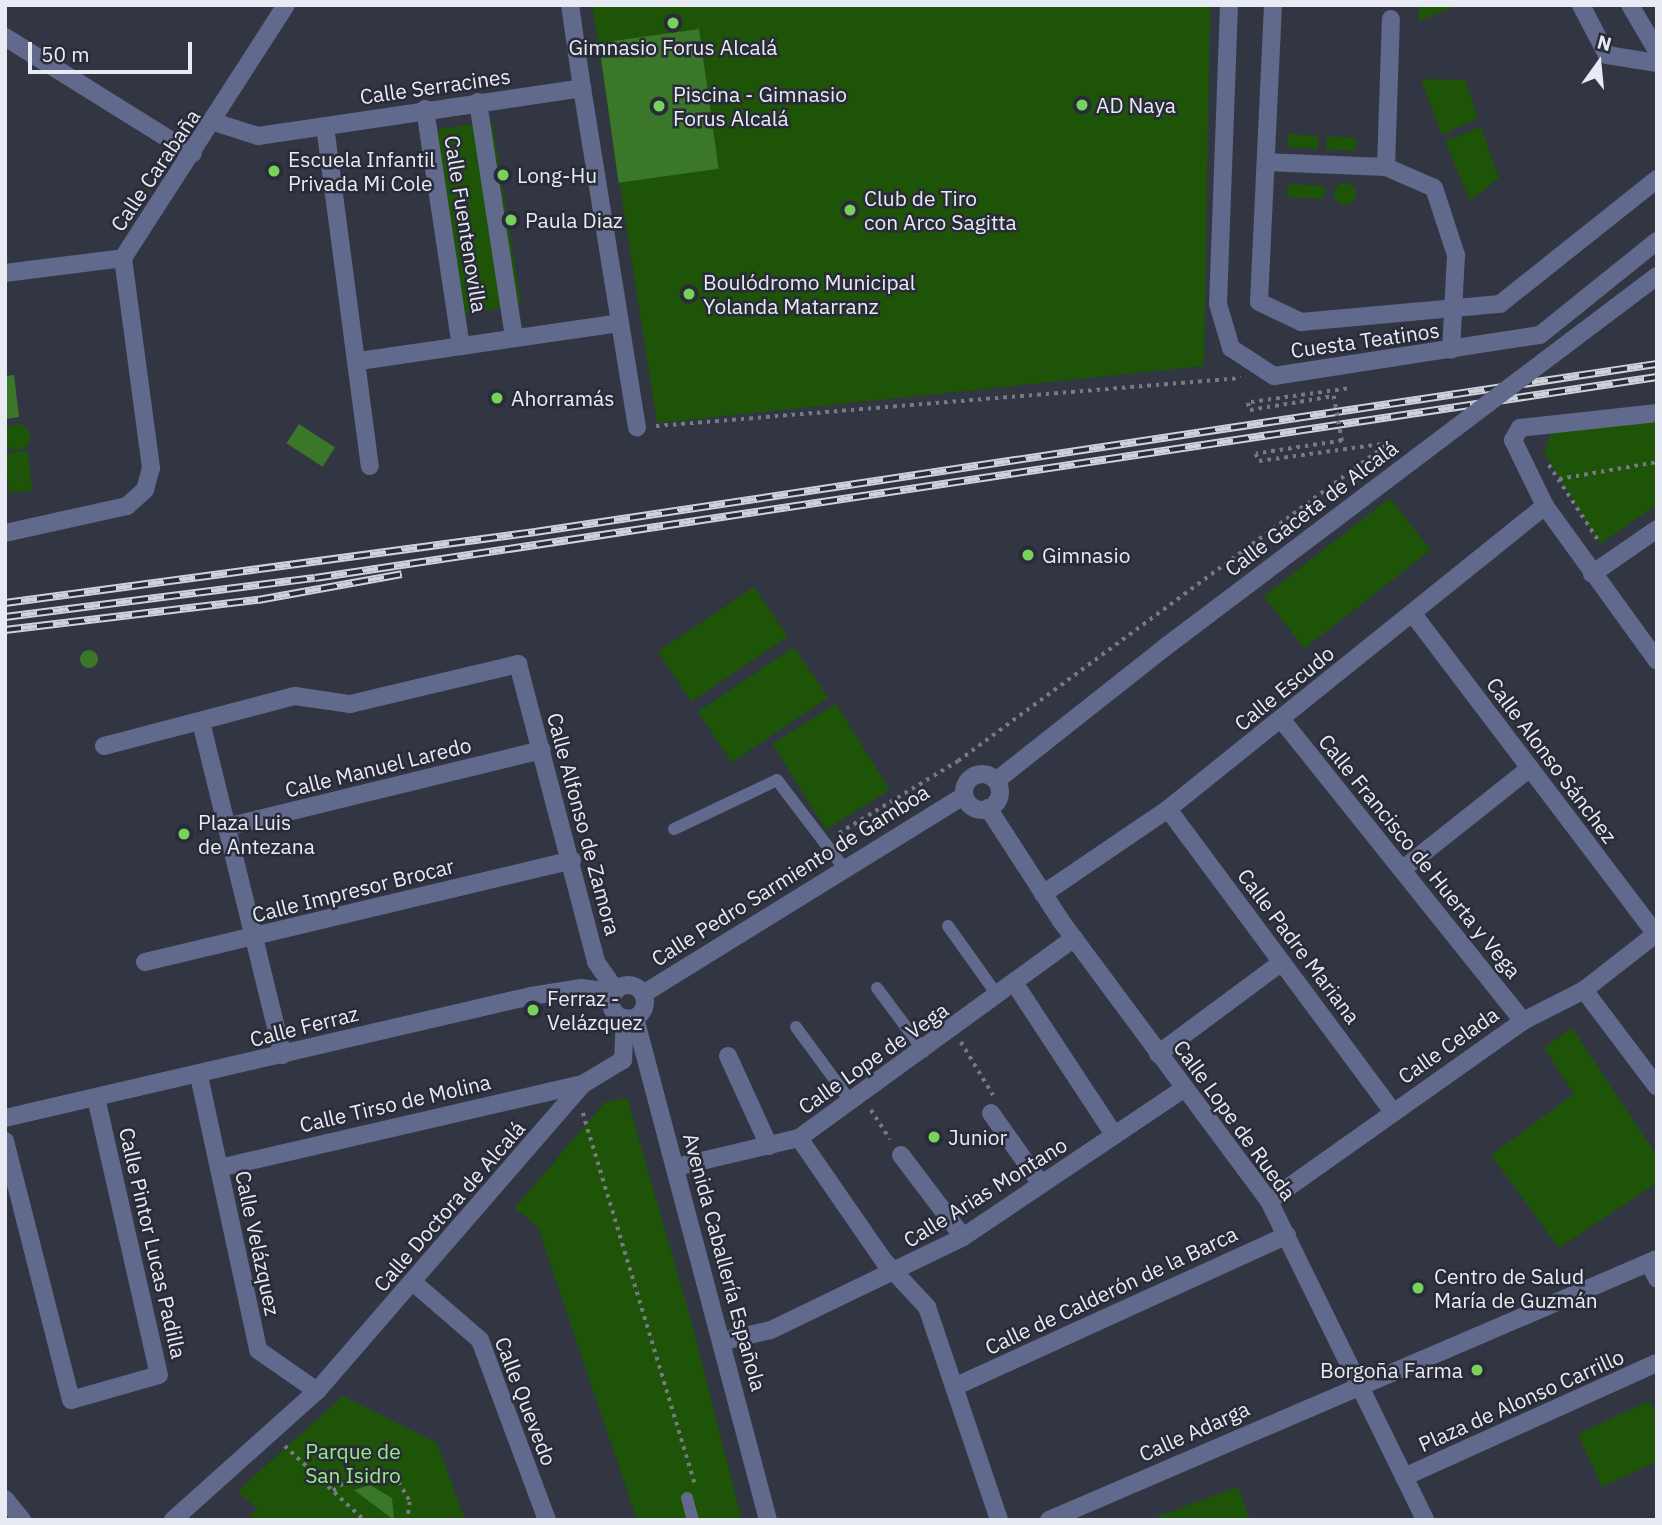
<!DOCTYPE html>
<html>
<head>
<meta charset="utf-8">
<style>
	body { margin:0 }
	#map { position:relative; width:1662px; height:1525px; overflow:hidden; background:#323642; font-family:"IBM Plex Sans",sans-serif }
	div>[style] { position:absolute }
	[style*='--x'] { left:calc(var(--x)*1px); top:calc(var(--y)*1px); width:calc(var(--w)*1px); rotate:calc(var(--a)*1deg) }
	.green>* { inset:0; background:#1d5407; transform-origin:0 0 }
	.round { border-radius:50% }
	.water>* { inset:0; background:#3b7729; transform-origin:0 0 }
	.path>* { height:3.5px; margin-top:-1.75px; transform-origin:0; background:repeating-linear-gradient(90deg,#777a85 0 3.5px,transparent 0 8.5px) }
	.service>* { height:12px; margin:-6px; padding:0 6px; transform-origin:6px; border-radius:6px; background:#61698d }
	.pedestrian>* { height:18px; margin:-9px; padding:0 9px; transform-origin:9px; border-radius:9px; background:#61698d }
	.minor>* { height:18px; margin:-9px; padding:0 9px; transform-origin:9px; border-radius:9px; background:#61698d }
	.minor>.ring { margin:-9px; padding:0; box-sizing:content-box; background:none; border:18px solid #61698d; border-radius:50% }
	.rail>* { height:8px; margin-top:-4px; transform-origin:0; background:repeating-linear-gradient(90deg,#292c38 0 16px,#cfd2db 0 32px); box-sizing:border-box; border-block:2px solid #cfd2db }
	.path-bridge>* { height:3.5px; margin-top:-1.75px; transform-origin:0; background:repeating-linear-gradient(90deg,#777a85 0 3.5px,transparent 0 8.5px) }
	.minor-bridge>* { height:18px; margin:-9px; padding:0 9px; transform-origin:9px; border-radius:9px; background:#61698d }
	.dots>* { width:19px; height:19px; translate:-50% -50%; box-sizing:border-box; border:4px solid #292c38; border-radius:50% }
	span { translate:-50% -50%; white-space:nowrap; text-align:center; line-height:1.15; -webkit-text-stroke:5px #292c38; paint-order:stroke }
	.poi-label { font-size:21px; color:#e9ebf4 }
	.left { translate:0 -50%; text-align:left }
	.right { translate:-100% -50%; text-align:right }
	.street-label { font-size:21px; color:#e9ebf4 }
	.park-label { font-size:21px; color:#9cec85 }
	.frame { position:absolute; inset:0; border:7px solid #e9ebf4; pointer-events:none }
	.north { position:absolute; left:1564px; top:28px; width:70px; height:70px; -webkit-text-stroke:5px #292c38; paint-order:stroke; rotate:15deg; font-size:19px; font-weight:700; line-height:28px; text-align:center; color:#e9ebf4 }
	.north::after { content:''; display:block; margin:auto; width:24px; height:32px; background:#e9ebf4; clip-path:polygon(50% 0,100% 100%,50% 72%,0 100%) }
	.scale { position:absolute; left:28px; top:42px; width:164px; height:32px; box-sizing:border-box; border:4px solid #e9ebf4; border-top:0; padding-left:9px; font-size:21px; line-height:24px; white-space:nowrap; color:#e9ebf4; -webkit-text-stroke:5px #292c38; paint-order:stroke }
</style>
</head>
<body>
<div id="map">
	<div class="green">
		<i style="clip-path:polygon(592px 5px,1210px 5px,1204px 366px,657px 423px)"></i>
		<i style="clip-path:polygon(1419px 5px,1460px 5px,1419px 21px)"></i>
		<i style="clip-path:polygon(1421px 79px,1465px 80px,1478px 118px,1442px 135px)"></i>
		<i style="left:492px;top:121px;width:186px;height:70px;rotate:81deg"></i>
		<i style="clip-path:polygon(1481px 127px,1499px 178px,1470px 201px,1445px 141px)"></i>
		<i style="left:1288px;top:134px;width:31px;height:13px;rotate:4deg"></i>
		<i style="left:1327px;top:136px;width:30px;height:13px;rotate:4deg"></i>
		<i class="round" style="left:1334px;top:183px;width:22px;height:22px"></i>
		<i style="left:1288px;top:184px;width:37px;height:13px;rotate:3deg"></i>
		<i style="clip-path:polygon(1657px 419px,1657px 505px,1600px 544px,1544px 453px,1552px 430px)"></i>
		<i class="round" style="left:4px;top:424px;width:26px;height:26px"></i>
		<i style="left:28px;top:451px;width:40px;height:23px;rotate:84deg"></i>
		<i style="left:1390px;top:498px;width:66px;height:160px;rotate:52deg"></i>
		<i style="left:754px;top:587px;width:60px;height:116px;rotate:56deg"></i>
		<i style="left:794px;top:647px;width:61px;height:116px;rotate:56deg"></i>
		<i style="left:836px;top:704px;width:101px;height:75px;rotate:58deg"></i>
		<i style="clip-path:polygon(1572px 1028px,1657px 1156px,1657px 1183px,1559px 1248px,1491px 1155px,1574px 1094px,1544px 1048px)"></i>
		<i style="clip-path:polygon(627px 1098px,690px 1317px,742px 1520px,637px 1520px,538px 1227px,515px 1208px,605px 1102px)"></i>
		<i style="clip-path:polygon(343px 1396px,437px 1443px,465px 1520px,247px 1520px,257px 1509px,238px 1491px)"></i>
		<i style="clip-path:polygon(1649px 1401px,1657px 1417px,1657px 1461px,1602px 1487px,1578px 1434px)"></i>
		<i style="clip-path:polygon(1238px 1487px,1250px 1520px,1148px 1520px)"></i>
	</div>
	<div class="water">
		<i style="left:699px;top:29px;width:141px;height:101px;rotate:82deg"></i>
		<i style="clip-path:polygon(14px 375px,19px 417px,5px 419px,5px 376px)"></i>
		<i style="left:299px;top:424px;width:43px;height:23px;rotate:33deg"></i>
		<i class="round" style="left:80px;top:650px;width:18px;height:18px"></i>
		<i style="clip-path:polygon(370px 1485px,392px 1498px,394px 1520px,354px 1490px)"></i>
	</div>
	<div class="path">
		<i style="--x:656;--y:426;--w:587;--a:-4.69"></i>
		<i style="--x:1549;--y:465;--w:93;--a:56.8"></i>
		<i style="--x:1559;--y:479;--w:99;--a:-9.8"></i>
		<i style="--x:839;--y:833;--w:139;--a:-31.2"></i>
		<i style="--x:958;--y:761;--w:536;--a:-36.42"></i>
		<i style="--x:961;--y:1042;--w:62;--a:58.9"></i>
		<i style="--x:871;--y:1110;--w:35;--a:57"></i>
		<i style="--x:583;--y:1113;--w:388;--a:73.2"></i>
		<i style="--x:285;--y:1446;--w:108;--a:43.1"></i>
		<i style="--x:333;--y:1491;--w:29;--a:-38"></i>
		<i style="--x:356;--y:1473;--w:24;--a:0"></i>
		<i style="--x:380;--y:1473;--w:21;--a:25"></i>
		<i style="--x:399;--y:1482;--w:23;--a:61"></i>
		<i style="--x:410;--y:1502;--w:18;--a:99"></i>
	</div>
	<div class="service">
		<i style="--x:674;--y:829;--w:114;--a:-25.4"></i>
		<i style="--x:777;--y:780;--w:111;--a:52.7"></i>
		<i style="--x:948;--y:926;--w:86;--a:54.5"></i>
		<i style="--x:877;--y:988;--w:79;--a:53.3"></i>
		<i style="--x:796;--y:1027;--w:93;--a:53.7"></i>
		<i style="--x:687;--y:1498;--w:23;--a:75"></i>
	</div>
	<div class="pedestrian">
		<i style="--x:478;--y:102;--w:238;--a:81.3"></i>
		<i style="--x:425;--y:109;--w:240;--a:81.4"></i>
		<i style="--x:5;--y:1141;--w:267;--a:75.7"></i>
		<i style="--x:71;--y:1400;--w:91;--a:-15.9"></i>
		<i style="--x:159;--y:1375;--w:284;--a:-102.8"></i>
		<i style="--x:954;--y:1387;--w:366;--a:-24.5"></i>
	</div>
	<div class="minor">
		<i style="--x:1229;--y:5;--w:299;--a:92.1"></i>
		<i style="--x:1218;--y:304;--w:46;--a:73.5"></i>
		<i style="--x:1231;--y:348;--w:51;--a:33.1"></i>
		<i style="--x:1274;--y:376;--w:269;--a:-8.8"></i>
		<i style="--x:1540;--y:335;--w:150;--a:-38.8"></i>
		<i style="--x:1273;--y:5;--w:297;--a:92.7"></i>
		<i style="--x:1259;--y:302;--w:47;--a:25.5"></i>
		<i style="--x:1301;--y:322;--w:200;--a:-5.2"></i>
		<i style="--x:1500;--y:304;--w:201;--a:-38.5"></i>
		<i style="--x:1581;--y:5;--w:56;--a:62.5"></i>
		<i style="--x:1607;--y:55;--w:51;--a:9.1"></i>
		<i style="--x:1630;--y:5;--w:53;--a:59.6"></i>
		<i style="--x:5;--y:37;--w:221;--a:31.9"></i>
		<i style="--x:582;--y:88;--w:344;--a:80.8"></i>
		<i style="--x:214;--y:122;--w:46;--a:17.7"></i>
		<i style="--x:258;--y:136;--w:328;--a:-8.4"></i>
		<i style="--x:582;--y:88;--w:84;--a:-98.2"></i>
		<i style="--x:325;--y:126;--w:343;--a:82.5"></i>
		<i style="--x:1266;--y:162;--w:120;--a:2.4"></i>
		<i style="--x:1386;--y:167;--w:52;--a:23.6"></i>
		<i style="--x:1434;--y:188;--w:71;--a:71.8"></i>
		<i style="--x:1456;--y:255;--w:95;--a:93"></i>
		<i style="--x:1386;--y:167;--w:148;--a:-88.1"></i>
		<i style="--x:5;--y:273;--w:119;--a:-7.2"></i>
		<i style="--x:123;--y:258;--w:301;--a:-57.2"></i>
		<i style="--x:359;--y:361;--w:263;--a:-8.3"></i>
		<i style="--x:1657;--y:413;--w:138;--a:173.8"></i>
		<i style="--x:1520;--y:428;--w:14;--a:120"></i>
		<i style="--x:1513;--y:440;--w:73;--a:64.1"></i>
		<i style="--x:1545;--y:506;--w:191;--a:54.1"></i>
		<i style="--x:5;--y:533;--w:125;--a:-12.5"></i>
		<i style="--x:127;--y:506;--w:24;--a:-42"></i>
		<i style="--x:145;--y:490;--w:23;--a:-75"></i>
		<i style="--x:151;--y:468;--w:212;--a:-97.6"></i>
		<i style="--x:1592;--y:574;--w:79;--a:-34.7"></i>
		<i style="--x:1413;--y:614;--w:402;--a:52.8"></i>
		<i style="--x:1281;--y:719;--w:387;--a:51.3"></i>
		<i style="--x:201;--y:722;--w:343;--a:76.2"></i>
		<i style="--x:104;--y:746;--w:197;--a:-14.7"></i>
		<i style="--x:295;--y:696;--w:56;--a:8.3"></i>
		<i style="--x:350;--y:704;--w:173;--a:-13.4"></i>
		<i style="--x:518;--y:664;--w:308;--a:75.3"></i>
		<i style="--x:596;--y:962;--w:35;--a:55"></i>
		<i class="ring" style="left:964px;top:774px;width:18px;height:18px"></i>
		<i style="--x:997;--y:780;--w:213;--a:-38.3"></i>
		<i style="--x:988;--y:808;--w:135;--a:57.1"></i>
		<i style="--x:1061;--y:921;--w:349;--a:53.4"></i>
		<i style="--x:1269;--y:1201;--w:355;--a:63.9"></i>
		<i style="--x:1168;--y:809;--w:376;--a:53.4"></i>
		<i style="--x:226;--y:827;--w:325;--a:-13.7"></i>
		<i style="--x:1403;--y:869;--w:162;--a:-38.5"></i>
		<i style="--x:1043;--y:894;--w:151;--a:-34.2"></i>
		<i style="--x:1168;--y:809;--w:484;--a:-38.8"></i>
		<i style="--x:145;--y:962;--w:439;--a:-13.4"></i>
		<i style="--x:1015;--y:984;--w:181;--a:56.7"></i>
		<i class="ring" style="left:611px;top:985px;width:16px;height:16px"></i>
		<i style="--x:1584;--y:990;--w:121;--a:53"></i>
		<i style="--x:643;--y:994;--w:376;--a:-31.7"></i>
		<i style="--x:635;--y:1018;--w:519;--a:75.16"></i>
		<i style="--x:1158;--y:1054;--w:154;--a:-36.6"></i>
		<i style="--x:728;--y:1056;--w:99;--a:65.5"></i>
		<i style="--x:199;--y:1076;--w:280;--a:77.8"></i>
		<i style="--x:258;--y:1350;--w:72;--a:34.8"></i>
		<i style="--x:991;--y:1113;--w:87;--a:54.8"></i>
		<i style="--x:5;--y:1118;--w:540;--a:-13.06"></i>
		<i style="--x:531;--y:996;--w:51;--a:-9.1"></i>
		<i style="--x:581;--y:988;--w:34;--a:7"></i>
		<i style="--x:799;--y:1138;--w:150;--a:55.4"></i>
		<i style="--x:884;--y:1261;--w:63;--a:46.9"></i>
		<i style="--x:927;--y:1307;--w:225;--a:71.3"></i>
		<i style="--x:901;--y:1155;--w:103;--a:52.9"></i>
		<i style="--x:676;--y:1167;--w:126;--a:-13.3"></i>
		<i style="--x:799;--y:1138;--w:340;--a:-36"></i>
		<i style="--x:219;--y:1168;--w:374;--a:-13"></i>
		<i style="--x:1269;--y:1201;--w:311;--a:-35.3"></i>
		<i style="--x:1523;--y:1021;--w:68;--a:-26.9"></i>
		<i style="--x:1584;--y:990;--w:93;--a:-38"></i>
		<i style="--x:1649;--y:1263;--w:18;--a:63"></i>
		<i style="--x:414;--y:1283;--w:87;--a:40.8"></i>
		<i style="--x:480;--y:1340;--w:192;--a:69.6"></i>
		<i style="--x:724;--y:1341;--w:48;--a:-13.2"></i>
		<i style="--x:771;--y:1330;--w:213;--a:-25.8"></i>
		<i style="--x:963;--y:1237;--w:264;--a:-33.9"></i>
		<i style="--x:1404;--y:1477;--w:277;--a:-24.3"></i>
		<i style="--x:5;--y:1499;--w:27;--a:51"></i>
		<i style="--x:173;--y:1520;--w:193;--a:-41.9"></i>
		<i style="--x:317;--y:1391;--w:406;--a:-49.1"></i>
		<i style="--x:583;--y:1084;--w:47;--a:-31"></i>
		<i style="--x:623;--y:1060;--w:42;--a:-87.3"></i>
		<i style="--x:1049;--y:1520;--w:662;--a:-23.23"></i>
	</div>
	<div class="rail">
		<i style="--x:5;--y:603;--w:535;--a:-7.63"></i>
		<i style="--x:535;--y:532;--w:1135;--a:-8.52"></i>
		<i style="--x:5;--y:617;--w:312;--a:-7.2"></i>
		<i style="--x:315;--y:578;--w:1357;--a:-8.52"></i>
		<i style="--x:5;--y:630;--w:255;--a:-6.8"></i>
		<i style="--x:258;--y:600;--w:146;--a:-10.2"></i>
	</div>
	<div class="path-bridge">
		<i style="--x:1347;--y:389;--w:100;--a:172"></i>
		<i style="--x:1248;--y:403;--w:7;--a:74"></i>
		<i style="--x:1250;--y:410;--w:85;--a:-9.5"></i>
		<i style="--x:1334;--y:396;--w:46;--a:79.9"></i>
		<i style="--x:1342;--y:441;--w:87;--a:171.4"></i>
		<i style="--x:1256;--y:454;--w:8;--a:67"></i>
		<i style="--x:1259;--y:461;--w:131;--a:-7.9"></i>
	</div>
	<div class="minor-bridge">
		<i style="--x:1164;--y:648;--w:618;--a:-37.04"></i>
	</div>
	<div class="dots">
		<i style="left:673px;top:23px;background:#76d25a"></i>
		<i style="left:1082px;top:105px;background:#76d25a"></i>
		<i style="left:659px;top:106px;background:#76d25a"></i>
		<i style="left:274px;top:171px;background:#76d25a"></i>
		<i style="left:503px;top:175px;background:#76d25a"></i>
		<i style="left:850px;top:210px;background:#76d25a"></i>
		<i style="left:511px;top:220px;background:#76d25a"></i>
		<i style="left:689px;top:294px;background:#76d25a"></i>
		<i style="left:497px;top:398px;background:#76d25a"></i>
		<i style="left:1028px;top:555px;background:#76d25a"></i>
		<i style="left:184px;top:834px;background:#76d25a"></i>
		<i style="left:533px;top:1010px;background:#76d25a"></i>
		<i style="left:934px;top:1137px;background:#76d25a"></i>
		<i style="left:1418px;top:1288px;background:#76d25a"></i>
		<i style="left:1477px;top:1370px;background:#76d25a"></i>
	</div>
	<div class="poi-label">
		<span style="left:673px;top:47px">Gimnasio Forus Alcalá</span>
		<span class="left" style="left:673px;top:106px">Piscina - Gimnasio<br>Forus Alcalá</span>
		<span class="left" style="left:1096px;top:105px">AD Naya</span>
		<span class="left" style="left:288px;top:171px">Escuela Infantil<br>Privada Mi Cole</span>
		<span class="left" style="left:517px;top:175px">Long-Hu</span>
		<span class="left" style="left:864px;top:210px">Club de Tiro<br>con Arco Sagitta</span>
		<span class="left" style="left:525px;top:220px">Paula Diaz</span>
		<span class="left" style="left:703px;top:294px">Boulódromo Municipal<br>Yolanda Matarranz</span>
		<span class="left" style="left:511px;top:398px">Ahorramás</span>
		<span class="left" style="left:1042px;top:555px">Gimnasio</span>
		<span class="left" style="left:198px;top:834px">Plaza Luis<br>de Antezana</span>
		<span class="left" style="left:547px;top:1010px">Ferraz -<br>Velázquez</span>
		<span class="left" style="left:948px;top:1137px">Junior</span>
		<span class="left" style="left:1434px;top:1288px">Centro de Salud<br>María de Guzmán</span>
		<span class="right" style="left:1463px;top:1370px">Borgoña Farma</span>
	</div>
	<div class="street-label">
		<span style="left:435px;top:86px;rotate:-8deg">Calle Serracines</span>
		<span style="left:155px;top:170px;rotate:-56deg">Calle Carabaña</span>
		<span style="left:466px;top:224px;rotate:81deg">Calle Fuentenovilla</span>
		<span style="left:1365px;top:340px;rotate:-8deg">Cuesta Teatinos</span>
		<span style="left:1311px;top:508px;rotate:-37deg">Calle Gaceta de Alcalá</span>
		<span style="left:1284px;top:688px;rotate:-39deg">Calle Escudo</span>
		<span style="left:1552px;top:760px;rotate:53deg">Calle Alonso Sánchez</span>
		<span style="left:378px;top:767px;rotate:-14deg">Calle Manuel Laredo</span>
		<span style="left:584px;top:824px;rotate:75deg">Calle Alfonso de Zamora</span>
		<span style="left:1420px;top:856px;rotate:51deg">Calle Francisco de Huerta y Vega</span>
		<span style="left:790px;top:875px;rotate:-32deg">Calle Pedro Sarmiento de Gamboa</span>
		<span style="left:353px;top:890px;rotate:-14deg">Calle Impresor Brocar</span>
		<span style="left:1299px;top:946px;rotate:53deg">Calle Padre Mariana</span>
		<span style="left:304px;top:1026px;rotate:-14deg">Calle Ferraz</span>
		<span style="left:1448px;top:1045px;rotate:-35deg">Calle Celada</span>
		<span style="left:873px;top:1058px;rotate:-35deg">Calle Lope de Vega</span>
		<span style="left:395px;top:1103px;rotate:-13deg">Calle Tirso de Molina</span>
		<span style="left:1235px;top:1120px;rotate:54deg">Calle Lope de Rueda</span>
		<span style="left:985px;top:1192px;rotate:-32deg">Calle Arias Montano</span>
		<span style="left:449px;top:1206px;rotate:-49deg">Calle Doctora de Alcalá</span>
		<span style="left:153px;top:1243px;rotate:77deg">Calle Pintor Lucas Padilla</span>
		<span style="left:258px;top:1243px;rotate:78deg">Calle Velázquez</span>
		<span style="left:725px;top:1262px;rotate:75deg">Avenida Caballería Española</span>
		<span style="left:1111px;top:1290px;rotate:-25deg">Calle de Calderón de la Barca</span>
		<span style="left:1521px;top:1400px;rotate:-24deg">Plaza de Alonso Carrillo</span>
		<span style="left:526px;top:1401px;rotate:69deg">Calle Quevedo</span>
		<span style="left:1194px;top:1431px;rotate:-24deg">Calle Adarga</span>
	</div>
	<div class="park-label">
		<span style="left:353px;top:1463px">Parque de<br>San Isidro</span>
	</div>
	<div class="frame"></div>
	<div class="north">N</div>
	<div class="scale">50 m</div>
</div>
</body>
</html>
